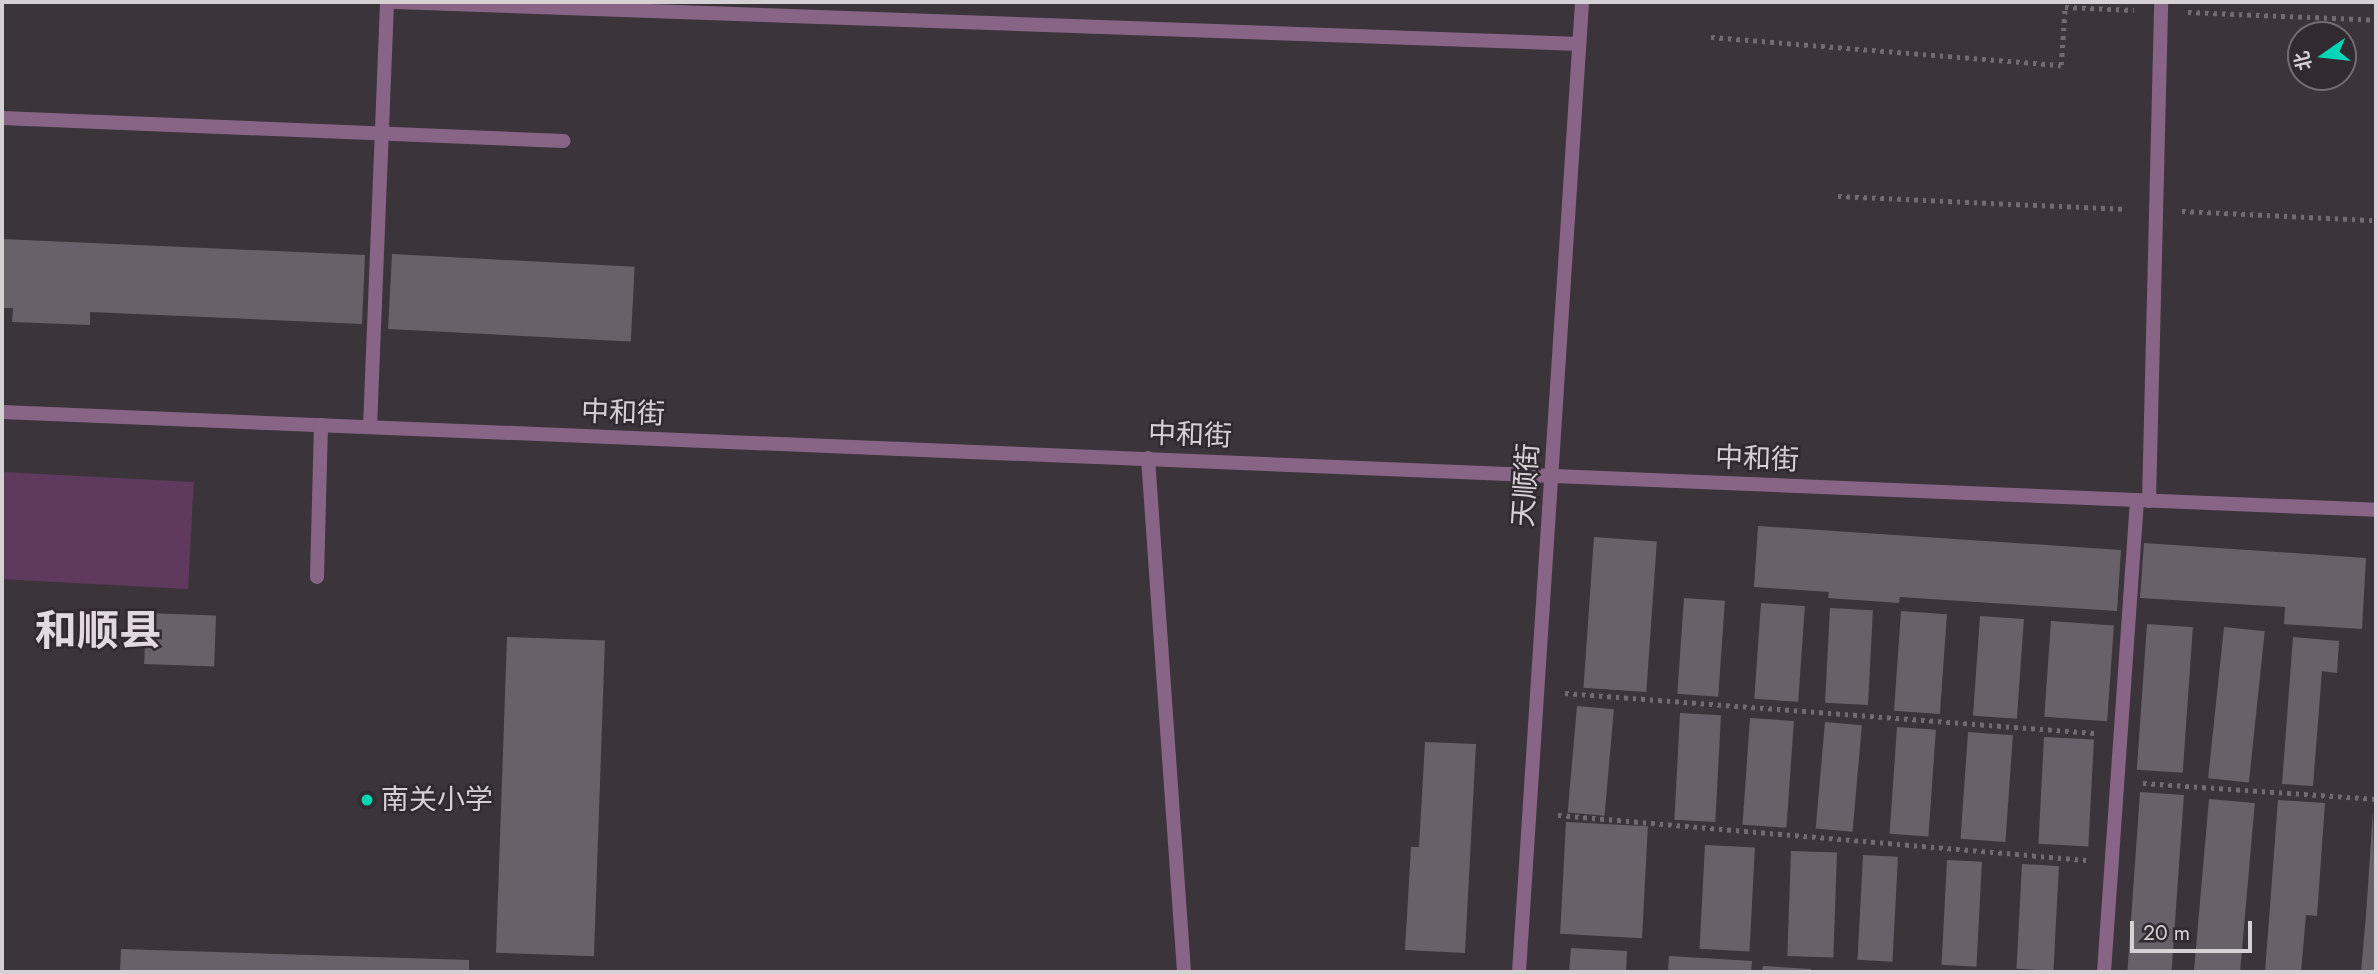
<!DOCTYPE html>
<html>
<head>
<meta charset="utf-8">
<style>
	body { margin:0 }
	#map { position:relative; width:2378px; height:974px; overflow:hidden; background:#3b343b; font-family:Jost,"Noto Sans SC",sans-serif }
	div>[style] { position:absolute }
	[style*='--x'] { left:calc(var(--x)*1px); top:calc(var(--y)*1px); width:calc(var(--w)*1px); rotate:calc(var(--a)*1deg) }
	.green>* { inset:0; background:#60395f; transform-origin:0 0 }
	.building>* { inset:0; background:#696169; transform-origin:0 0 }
	.path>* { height:4.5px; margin-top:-2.25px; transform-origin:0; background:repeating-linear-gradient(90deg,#726c72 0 3.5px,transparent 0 8.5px) }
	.service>* { height:14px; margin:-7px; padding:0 7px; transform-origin:7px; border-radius:7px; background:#886587 }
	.minor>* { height:14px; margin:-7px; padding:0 7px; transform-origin:7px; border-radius:7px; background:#886587 }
	.tertiary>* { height:14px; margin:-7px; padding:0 7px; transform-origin:7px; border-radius:7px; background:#886587 }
	.dots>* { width:19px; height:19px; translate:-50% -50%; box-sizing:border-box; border:4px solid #312a30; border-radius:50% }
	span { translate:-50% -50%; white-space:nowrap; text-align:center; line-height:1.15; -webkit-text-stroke:5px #312a30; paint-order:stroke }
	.street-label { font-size:28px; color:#d5d0d4 }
	.poi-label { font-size:28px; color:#d5d0d4 }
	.left { translate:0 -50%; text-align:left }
	.town-label { font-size:42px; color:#e2d8e2; font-weight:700 }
	.frame { position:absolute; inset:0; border:4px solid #d5d0d4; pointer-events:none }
	.north { position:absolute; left:2287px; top:21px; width:70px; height:70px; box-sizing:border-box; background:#312a30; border:2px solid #736c72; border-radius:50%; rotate:256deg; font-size:19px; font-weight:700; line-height:28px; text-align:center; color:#d5d0d4 }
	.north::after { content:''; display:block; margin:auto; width:24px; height:32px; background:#02d5b6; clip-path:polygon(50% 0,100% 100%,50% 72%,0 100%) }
	.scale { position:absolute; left:2130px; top:921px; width:122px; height:32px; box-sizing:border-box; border:4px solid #d5d0d4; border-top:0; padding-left:9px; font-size:21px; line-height:24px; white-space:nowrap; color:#d5d0d4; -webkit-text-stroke:5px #312a30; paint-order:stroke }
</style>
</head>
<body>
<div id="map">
	<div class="green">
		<i style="left:2px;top:472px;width:192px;height:107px;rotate:3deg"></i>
	</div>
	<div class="building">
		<i style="clip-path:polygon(2px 239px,365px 255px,362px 324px,90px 312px,90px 325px,12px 322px,13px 308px,2px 308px)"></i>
		<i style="left:392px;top:254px;width:243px;height:75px;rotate:3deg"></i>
		<i style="clip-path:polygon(1758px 526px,2121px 550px,2117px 611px,1900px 597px,1899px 603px,1828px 598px,1829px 592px,1754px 587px)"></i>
		<i style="left:1594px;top:537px;width:63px;height:151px;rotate:4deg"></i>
		<i style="clip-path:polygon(2144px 543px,2366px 558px,2362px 629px,2284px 624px,2285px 607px,2140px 598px)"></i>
		<i style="left:1684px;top:598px;width:41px;height:96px;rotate:4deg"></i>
		<i style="left:1761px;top:603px;width:44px;height:96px;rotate:4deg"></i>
		<i style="left:1830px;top:608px;width:43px;height:95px;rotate:3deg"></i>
		<i style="left:1901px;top:611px;width:46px;height:100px;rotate:4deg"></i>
		<i style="left:146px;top:613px;width:70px;height:51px;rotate:2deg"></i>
		<i style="left:1980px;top:616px;width:44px;height:100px;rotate:4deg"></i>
		<i style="left:2051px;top:621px;width:63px;height:96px;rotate:4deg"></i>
		<i style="left:2147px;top:624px;width:46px;height:146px;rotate:4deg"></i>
		<i style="left:2224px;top:627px;width:41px;height:152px;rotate:6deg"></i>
		<i style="left:507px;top:637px;width:98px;height:316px;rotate:2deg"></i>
		<i style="clip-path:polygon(2293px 637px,2339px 641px,2337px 673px,2322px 671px,2313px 786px,2282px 784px)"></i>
		<i style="left:1577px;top:706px;width:37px;height:107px;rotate:5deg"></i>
		<i style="left:1680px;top:713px;width:41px;height:107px;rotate:3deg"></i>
		<i style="left:1750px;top:718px;width:44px;height:107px;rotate:4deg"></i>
		<i style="left:1825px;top:722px;width:37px;height:107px;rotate:5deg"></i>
		<i style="left:1897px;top:727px;width:39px;height:107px;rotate:4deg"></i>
		<i style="left:1968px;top:732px;width:45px;height:107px;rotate:4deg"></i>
		<i style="left:2044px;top:737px;width:50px;height:107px;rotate:3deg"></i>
		<i style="clip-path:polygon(1425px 742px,1476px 744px,1465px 953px,1405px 950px,1411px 847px,1419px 847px)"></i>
		<i style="left:2140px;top:792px;width:44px;height:180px;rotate:4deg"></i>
		<i style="left:2209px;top:799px;width:46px;height:173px;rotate:5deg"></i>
		<i style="clip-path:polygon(2278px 800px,2325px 803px,2317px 916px,2306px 915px,2301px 972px,2265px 972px)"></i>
		<i style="clip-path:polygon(2373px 812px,2376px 972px,2361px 972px,2366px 915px)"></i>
		<i style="left:1566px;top:822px;width:82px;height:112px;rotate:3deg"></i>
		<i style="left:1705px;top:845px;width:50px;height:104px;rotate:3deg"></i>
		<i style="left:1791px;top:851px;width:46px;height:105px;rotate:2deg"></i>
		<i style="left:1863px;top:855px;width:35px;height:105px;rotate:3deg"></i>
		<i style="left:1947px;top:860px;width:35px;height:105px;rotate:3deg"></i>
		<i style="left:2022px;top:864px;width:37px;height:105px;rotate:3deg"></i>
		<i style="clip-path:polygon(1571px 948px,1627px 951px,1626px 972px,1569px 972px)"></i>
		<i style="clip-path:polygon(121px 949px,469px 960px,469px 972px,120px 972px)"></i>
		<i style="clip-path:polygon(1669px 956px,1752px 961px,1751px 972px,1668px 972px)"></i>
		<i style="clip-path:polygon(1763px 966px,1811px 969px,1811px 972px,1762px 972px)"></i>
	</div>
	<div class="path">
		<i style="--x:2188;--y:12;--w:188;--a:2.4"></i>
		<i style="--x:1711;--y:37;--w:351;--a:4.6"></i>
		<i style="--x:2061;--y:65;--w:58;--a:-86.1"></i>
		<i style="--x:2065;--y:7;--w:69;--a:2.5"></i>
		<i style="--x:1838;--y:196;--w:289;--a:2.6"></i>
		<i style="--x:2182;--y:211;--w:194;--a:2.7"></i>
		<i style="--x:1565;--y:693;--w:531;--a:4.32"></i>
		<i style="--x:2143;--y:783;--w:234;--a:3.9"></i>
		<i style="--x:1558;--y:815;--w:530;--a:4.87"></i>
	</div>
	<div class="service">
		<i style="--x:2;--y:118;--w:562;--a:2.34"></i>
		<i style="--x:370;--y:427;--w:425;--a:-87.7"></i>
		<i style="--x:2149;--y:501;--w:499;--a:-88.6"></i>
		<i style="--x:317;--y:577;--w:152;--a:-88.5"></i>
		<i style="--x:2104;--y:972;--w:473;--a:-86"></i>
	</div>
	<div class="minor">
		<i style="--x:395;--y:2;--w:1185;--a:2.03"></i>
		<i style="--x:1148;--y:458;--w:515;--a:85.99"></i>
	</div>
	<div class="tertiary">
		<i style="--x:2;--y:412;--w:2376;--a:2.36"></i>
		<i style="--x:1519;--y:972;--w:972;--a:-86.28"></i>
	</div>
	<div class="dots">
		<i style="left:367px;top:800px;background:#02d5b6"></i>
	</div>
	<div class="street-label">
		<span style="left:623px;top:413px;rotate:2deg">中和街</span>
		<span style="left:1190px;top:435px;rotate:2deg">中和街</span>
		<span style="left:1757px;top:459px;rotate:2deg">中和街</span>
		<span style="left:1526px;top:485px;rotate:-86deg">天顺街</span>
	</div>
	<div class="poi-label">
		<span class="left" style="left:381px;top:800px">南关小学</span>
	</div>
	<div class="town-label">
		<span style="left:98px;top:631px">和顺县</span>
	</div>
	<div class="frame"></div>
	<div class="north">北</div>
	<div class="scale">20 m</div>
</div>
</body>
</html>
